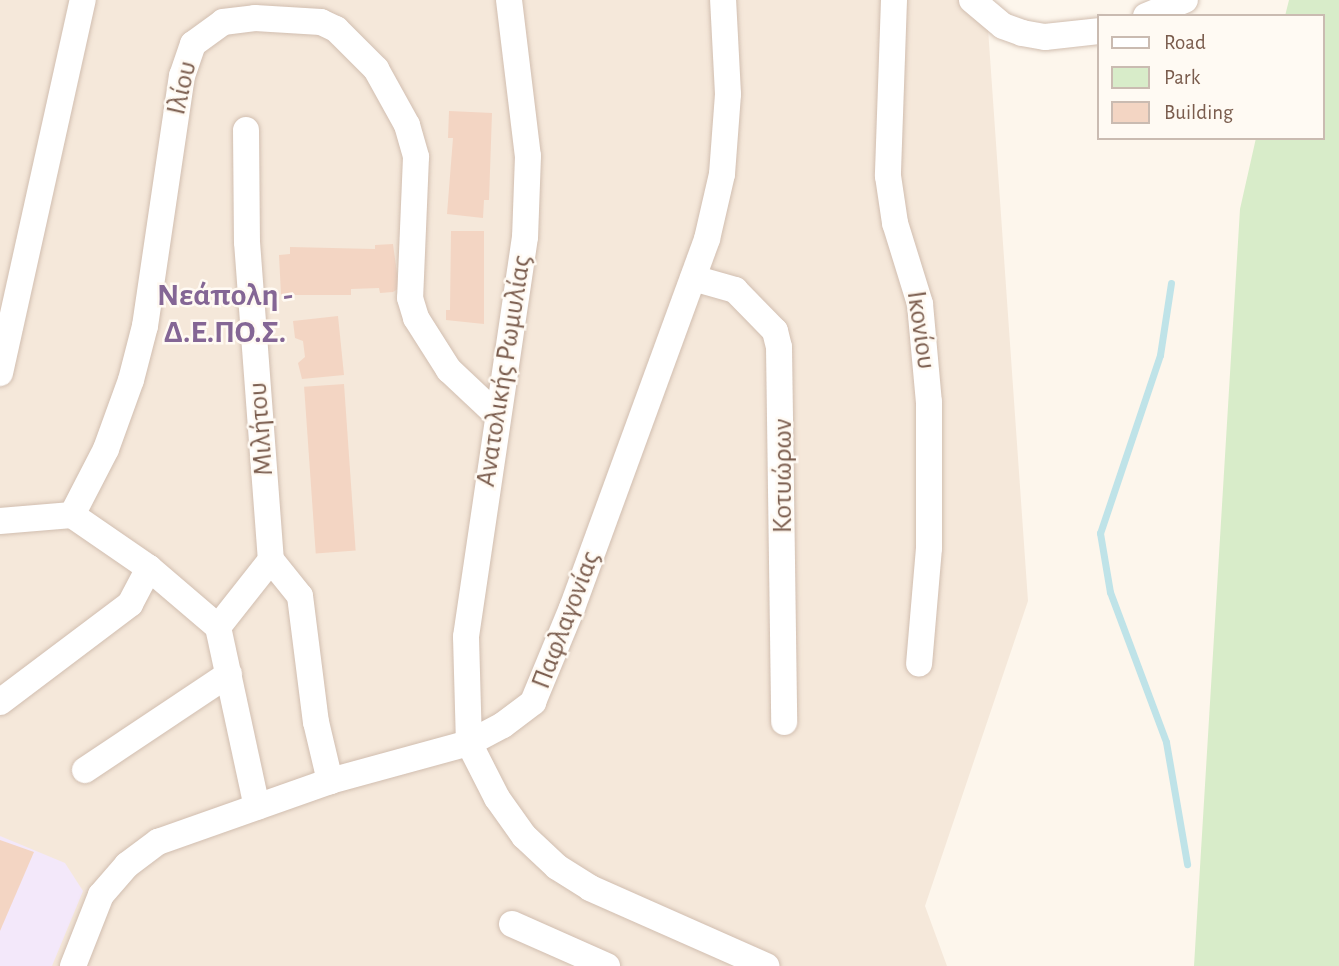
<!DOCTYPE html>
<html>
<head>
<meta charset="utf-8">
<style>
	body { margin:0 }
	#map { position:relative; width:1339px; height:966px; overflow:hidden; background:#fdf6ec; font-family:"Alegreya Sans",sans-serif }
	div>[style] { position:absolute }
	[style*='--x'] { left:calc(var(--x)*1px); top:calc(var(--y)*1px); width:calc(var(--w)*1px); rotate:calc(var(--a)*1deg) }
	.residential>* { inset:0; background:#f5e8da }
	.education>* { inset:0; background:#f3e8fa }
	.green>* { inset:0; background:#d8ecc9 }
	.stream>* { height:7px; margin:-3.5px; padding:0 3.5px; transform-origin:3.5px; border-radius:3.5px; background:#bfe3e8 }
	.building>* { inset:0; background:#f3d5c3; transform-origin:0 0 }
	.roads { filter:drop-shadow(0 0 2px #d1beb0) drop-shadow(0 0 2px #d1beb0) }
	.minor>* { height:26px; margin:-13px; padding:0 13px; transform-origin:13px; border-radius:13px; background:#fff }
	span { translate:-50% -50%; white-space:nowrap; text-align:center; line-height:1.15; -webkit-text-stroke:5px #fffaf3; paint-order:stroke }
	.street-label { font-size:28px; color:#7a5c4d }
	.quarter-label { font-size:32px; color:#846695; font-weight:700 }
	.legend { position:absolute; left:1097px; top:14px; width:228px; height:126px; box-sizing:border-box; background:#fffaf3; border:2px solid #cabbb1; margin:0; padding:9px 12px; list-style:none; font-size:21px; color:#7a5c4d }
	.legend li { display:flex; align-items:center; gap:14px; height:35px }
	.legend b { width:35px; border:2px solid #cabbb1 }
</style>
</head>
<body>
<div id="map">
	<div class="residential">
		<i style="clip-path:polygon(0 0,986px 0,1028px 601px,925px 906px,947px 966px,0 966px)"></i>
	</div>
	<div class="education">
		<i style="clip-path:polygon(0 836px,65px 863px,83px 891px,52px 966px,0 966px)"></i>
	</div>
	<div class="green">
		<i style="clip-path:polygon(1289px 0,1339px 0,1339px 966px,1194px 966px,1240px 209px,1256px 138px,1323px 138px,1323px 16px,1285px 16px)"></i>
	</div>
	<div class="stream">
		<i style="--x:1171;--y:283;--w:73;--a:98.7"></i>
		<i style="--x:1160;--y:355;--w:188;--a:108.6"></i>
		<i style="--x:1100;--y:533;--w:60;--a:80.4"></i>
		<i style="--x:1110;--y:592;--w:160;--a:69.5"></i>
		<i style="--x:1166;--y:742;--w:124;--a:80.2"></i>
	</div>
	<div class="building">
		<i style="clip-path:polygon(449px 111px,492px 113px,489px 200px,484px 200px,483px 218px,447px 214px,453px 138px,448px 138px)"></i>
		<i style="clip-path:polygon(451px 231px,484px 231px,484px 324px,446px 320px,446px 310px,450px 310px)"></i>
		<i style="clip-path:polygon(393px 244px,399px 288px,393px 292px,380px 293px,379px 288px,351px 289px,351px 295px,281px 295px,279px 255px,290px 254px,290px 247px,375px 249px,375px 245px)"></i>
		<i style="clip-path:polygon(338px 316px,344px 375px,302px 379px,298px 363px,305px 357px,303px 341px,295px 338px,293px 321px)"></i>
		<i style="left:344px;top:384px;width:167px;height:40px;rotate:86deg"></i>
		<i style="clip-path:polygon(0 840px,34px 852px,0 931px)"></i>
	</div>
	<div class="roads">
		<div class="minor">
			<i style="--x:509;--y:0;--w:157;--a:83.1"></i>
			<i style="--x:528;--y:156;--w:81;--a:92.1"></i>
			<i style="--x:525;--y:237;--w:404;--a:98.4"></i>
			<i style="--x:466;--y:637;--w:106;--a:88.4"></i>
			<i style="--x:469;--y:743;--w:62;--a:63"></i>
			<i style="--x:497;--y:798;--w:47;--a:54.6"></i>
			<i style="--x:524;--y:836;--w:45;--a:43.2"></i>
			<i style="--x:557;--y:867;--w:39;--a:32"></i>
			<i style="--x:590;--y:888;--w:193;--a:23.9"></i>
			<i style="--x:894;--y:0;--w:176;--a:92"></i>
			<i style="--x:888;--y:176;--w:48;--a:81.5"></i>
			<i style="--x:895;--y:223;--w:85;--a:72.8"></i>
			<i style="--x:920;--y:304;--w:98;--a:84.8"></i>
			<i style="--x:929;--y:402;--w:146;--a:90"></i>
			<i style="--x:929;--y:548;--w:116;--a:94.9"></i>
			<i style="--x:972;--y:0;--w:40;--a:40"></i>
			<i style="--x:1003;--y:26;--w:20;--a:20"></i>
			<i style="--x:1022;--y:33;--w:23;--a:10"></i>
			<i style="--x:1045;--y:37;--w:54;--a:-6.3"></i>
			<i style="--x:1146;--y:16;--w:42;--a:-22.3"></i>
			<i style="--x:246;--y:130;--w:112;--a:89.5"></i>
			<i style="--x:247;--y:242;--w:319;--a:85.7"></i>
			<i style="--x:693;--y:278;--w:44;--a:15.9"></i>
			<i style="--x:735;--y:290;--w:57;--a:45.7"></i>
			<i style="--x:775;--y:331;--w:16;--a:76"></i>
			<i style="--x:779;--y:347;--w:375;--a:89.2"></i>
			<i style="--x:0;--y:373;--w:382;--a:-77.5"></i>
			<i style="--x:72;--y:515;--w:93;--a:34.5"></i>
			<i style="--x:149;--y:568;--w:91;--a:40.5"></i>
			<i style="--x:218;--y:627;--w:184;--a:77.8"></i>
			<i style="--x:0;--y:521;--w:72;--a:-4.8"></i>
			<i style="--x:72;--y:515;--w:74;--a:-62.7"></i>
			<i style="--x:106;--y:449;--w:73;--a:-70.1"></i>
			<i style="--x:131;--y:380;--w:56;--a:-75.5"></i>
			<i style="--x:145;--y:326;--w:253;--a:-81.6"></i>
			<i style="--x:182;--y:76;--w:34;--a:-71"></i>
			<i style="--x:193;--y:44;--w:37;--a:-36"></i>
			<i style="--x:223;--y:22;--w:32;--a:-7"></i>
			<i style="--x:255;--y:18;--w:66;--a:3.5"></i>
			<i style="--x:321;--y:22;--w:17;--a:25"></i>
			<i style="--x:336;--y:29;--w:57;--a:45"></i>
			<i style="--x:376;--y:69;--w:64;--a:61"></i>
			<i style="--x:407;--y:125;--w:33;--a:74"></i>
			<i style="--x:416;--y:157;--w:141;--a:92.4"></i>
			<i style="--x:410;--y:298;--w:21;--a:73"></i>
			<i style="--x:416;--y:318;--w:62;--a:57.6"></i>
			<i style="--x:449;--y:370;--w:66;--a:43.2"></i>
			<i style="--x:271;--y:560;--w:46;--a:51.1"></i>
			<i style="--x:300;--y:596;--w:127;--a:82.8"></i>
			<i style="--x:316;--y:722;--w:61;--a:76.7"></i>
			<i style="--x:218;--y:627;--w:85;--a:-51.7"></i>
			<i style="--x:0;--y:702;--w:163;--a:-37"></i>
			<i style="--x:130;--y:604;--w:41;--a:-62.2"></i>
			<i style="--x:85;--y:770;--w:173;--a:-33.7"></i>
			<i style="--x:512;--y:924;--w:104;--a:23.9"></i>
			<i style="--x:73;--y:966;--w:76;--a:-68.5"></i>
			<i style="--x:101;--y:895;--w:40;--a:-49"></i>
			<i style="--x:127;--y:865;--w:39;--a:-37"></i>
			<i style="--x:158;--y:842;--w:182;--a:-19.5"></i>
			<i style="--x:330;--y:781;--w:144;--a:-15.3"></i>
			<i style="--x:469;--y:743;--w:38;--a:-28"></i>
			<i style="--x:503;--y:725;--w:38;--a:-37"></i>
			<i style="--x:533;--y:702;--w:102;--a:-67.5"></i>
			<i style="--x:572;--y:608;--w:393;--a:-69.9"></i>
			<i style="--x:707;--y:239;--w:67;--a:-77"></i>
			<i style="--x:722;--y:174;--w:80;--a:-85.7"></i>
			<i style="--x:728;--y:94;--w:94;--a:-93"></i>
		</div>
	</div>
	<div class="street-label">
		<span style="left:182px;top:88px;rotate:-77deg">Ιλίου</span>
		<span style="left:921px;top:330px;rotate:82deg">Ικονίου</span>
		<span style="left:504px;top:371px;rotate:-81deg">Ανατολικής Ρωμυλίας</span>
		<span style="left:261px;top:429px;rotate:-94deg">Μιλήτου</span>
		<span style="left:783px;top:476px;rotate:-90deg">Κοτυώρων</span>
		<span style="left:566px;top:620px;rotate:-69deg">Παφλαγονίας</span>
	</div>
	<div class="quarter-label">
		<span style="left:225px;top:314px">Νεάπολη -<br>Δ.Ε.ΠΟ.Σ.</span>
	</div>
	<ul class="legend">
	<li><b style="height:9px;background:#fff"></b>Road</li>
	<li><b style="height:19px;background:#d8ecc9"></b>Park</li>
	<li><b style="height:19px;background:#f3d5c3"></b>Building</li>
	</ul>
</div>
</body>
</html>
